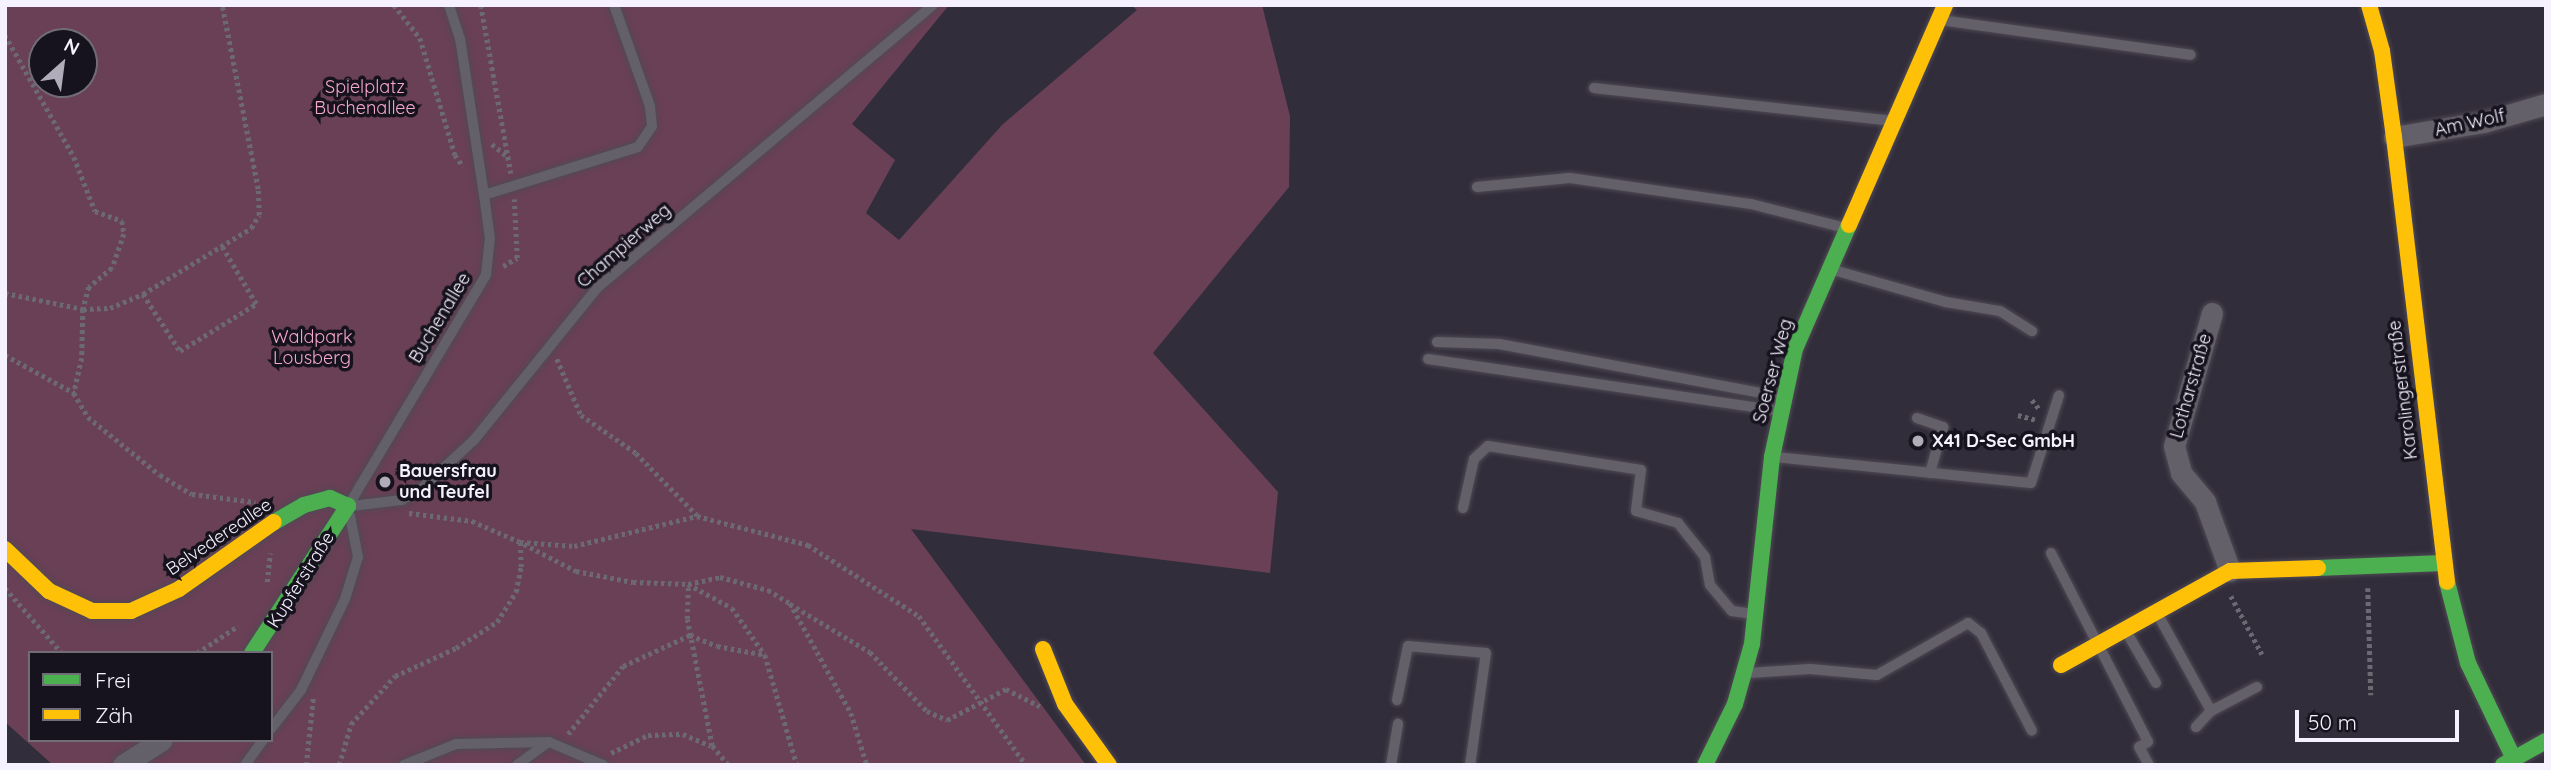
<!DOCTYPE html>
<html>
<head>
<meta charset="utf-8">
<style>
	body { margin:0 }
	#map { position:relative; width:2551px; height:770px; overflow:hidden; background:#322d3a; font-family:Quicksand,sans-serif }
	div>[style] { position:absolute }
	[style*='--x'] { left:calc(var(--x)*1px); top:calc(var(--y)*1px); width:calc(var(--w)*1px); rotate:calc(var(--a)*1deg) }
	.green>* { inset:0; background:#694056 }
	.path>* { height:4.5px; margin-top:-2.25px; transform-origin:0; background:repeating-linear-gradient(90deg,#6d6972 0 3.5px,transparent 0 7px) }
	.roads { filter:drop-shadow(0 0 2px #4f4a55) drop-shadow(0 0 2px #4f4a55) }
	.lane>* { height:10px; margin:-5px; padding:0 5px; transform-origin:5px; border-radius:5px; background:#64606a }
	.street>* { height:21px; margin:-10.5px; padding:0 10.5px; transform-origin:10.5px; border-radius:10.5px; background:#64606a }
	.fast>* { height:16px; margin:-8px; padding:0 8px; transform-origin:8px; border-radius:8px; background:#4caf50 }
	.slow>* { height:16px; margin:-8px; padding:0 8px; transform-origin:8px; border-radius:8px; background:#ffc107 }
	.dots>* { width:19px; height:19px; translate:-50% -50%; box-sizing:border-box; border:4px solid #17131e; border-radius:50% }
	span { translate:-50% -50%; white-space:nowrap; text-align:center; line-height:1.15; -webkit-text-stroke:7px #17131e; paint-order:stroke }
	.park-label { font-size:18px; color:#f5a8cc }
	.street-label { font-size:18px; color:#f6f1ff }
	.poi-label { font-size:18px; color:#f6f1ff; font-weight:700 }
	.left { translate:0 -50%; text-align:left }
	.frame { position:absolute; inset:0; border:7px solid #f6f1ff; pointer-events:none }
	.legend { position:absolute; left:28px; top:651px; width:245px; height:91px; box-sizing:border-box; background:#17131e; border:2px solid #706c78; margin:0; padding:9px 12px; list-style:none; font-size:21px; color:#f6f1ff }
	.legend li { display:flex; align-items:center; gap:14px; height:35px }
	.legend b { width:35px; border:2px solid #706c78 }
	.north { position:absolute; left:28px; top:28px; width:70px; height:70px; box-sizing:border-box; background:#17131e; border:2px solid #706c78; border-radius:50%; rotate:28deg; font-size:19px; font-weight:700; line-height:28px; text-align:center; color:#f6f1ff }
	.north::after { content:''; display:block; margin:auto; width:24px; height:32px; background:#b1acba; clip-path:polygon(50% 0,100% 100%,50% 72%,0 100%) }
	.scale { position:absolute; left:2295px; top:710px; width:164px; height:32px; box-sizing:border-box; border:4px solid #f6f1ff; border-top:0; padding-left:9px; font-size:21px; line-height:24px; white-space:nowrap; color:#f6f1ff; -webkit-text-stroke:5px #17131e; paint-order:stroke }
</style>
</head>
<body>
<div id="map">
	<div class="green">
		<i style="clip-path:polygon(evenodd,5px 5px,949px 5px,852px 124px,895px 160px,866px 213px,899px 240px,1002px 125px,1137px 10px,1131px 5px,1262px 5px,1290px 116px,1289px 187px,1153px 353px,1278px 492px,1270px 573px,911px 529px,1086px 765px,53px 765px,5px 722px,5px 5px,42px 42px,84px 42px,84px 84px,42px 84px,42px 42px,5px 5px,30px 653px,271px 653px,271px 740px,30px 740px,30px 653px)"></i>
	</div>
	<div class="path">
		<i style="--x:394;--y:5;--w:42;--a:51.8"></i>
		<i style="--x:420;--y:38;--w:122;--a:73.3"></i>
		<i style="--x:455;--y:155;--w:14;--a:54"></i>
		<i style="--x:481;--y:5;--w:171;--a:79.9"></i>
		<i style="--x:5;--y:35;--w:140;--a:60.5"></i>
		<i style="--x:74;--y:157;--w:58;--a:68.7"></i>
		<i style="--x:95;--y:211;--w:29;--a:20"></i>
		<i style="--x:122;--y:221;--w:13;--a:81"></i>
		<i style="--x:124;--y:234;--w:36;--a:109"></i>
		<i style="--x:112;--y:268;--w:30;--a:140"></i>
		<i style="--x:89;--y:287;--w:23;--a:105"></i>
		<i style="--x:83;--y:309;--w:49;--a:91.2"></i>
		<i style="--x:82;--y:358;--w:36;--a:103"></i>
		<i style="--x:492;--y:144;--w:22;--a:39"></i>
		<i style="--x:503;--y:266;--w:16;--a:-30"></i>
		<i style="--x:517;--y:258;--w:59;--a:-92.9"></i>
		<i style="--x:5;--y:293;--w:80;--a:11.6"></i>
		<i style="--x:83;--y:309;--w:27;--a:-2"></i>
		<i style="--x:110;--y:308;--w:36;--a:-23"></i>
		<i style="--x:143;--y:294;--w:127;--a:-31.4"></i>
		<i style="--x:251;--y:228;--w:15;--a:-58"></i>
		<i style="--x:259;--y:215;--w:26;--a:-92"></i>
		<i style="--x:258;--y:189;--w:187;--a:-101.1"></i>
		<i style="--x:143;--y:294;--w:68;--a:57"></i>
		<i style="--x:180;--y:351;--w:89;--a:-31.7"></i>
		<i style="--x:256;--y:304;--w:69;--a:-120.7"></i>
		<i style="--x:5;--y:355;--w:79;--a:28.8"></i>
		<i style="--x:74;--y:393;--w:28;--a:60"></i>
		<i style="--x:88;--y:417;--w:92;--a:38.9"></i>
		<i style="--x:160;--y:475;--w:37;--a:31"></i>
		<i style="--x:192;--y:494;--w:64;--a:7.2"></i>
		<i style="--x:557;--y:359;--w:61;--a:66.8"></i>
		<i style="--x:581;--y:415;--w:67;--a:34.6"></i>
		<i style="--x:636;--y:453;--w:87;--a:45.5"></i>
		<i style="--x:2032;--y:400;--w:13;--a:51"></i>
		<i style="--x:2018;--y:415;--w:20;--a:15"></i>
		<i style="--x:409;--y:513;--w:64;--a:7.2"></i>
		<i style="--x:472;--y:521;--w:52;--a:23.6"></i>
		<i style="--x:520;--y:542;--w:54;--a:4.2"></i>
		<i style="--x:574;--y:546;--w:127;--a:-13.7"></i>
		<i style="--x:697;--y:516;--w:115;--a:14.6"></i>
		<i style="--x:808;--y:545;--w:132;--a:32.6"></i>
		<i style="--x:919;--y:616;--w:183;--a:54.3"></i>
		<i style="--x:524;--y:544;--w:59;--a:27.4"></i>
		<i style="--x:576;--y:571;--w:58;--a:10.9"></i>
		<i style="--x:633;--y:582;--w:55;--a:2.1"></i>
		<i style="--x:688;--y:584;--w:50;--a:28.6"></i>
		<i style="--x:732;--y:608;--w:57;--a:54.9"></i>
		<i style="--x:765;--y:655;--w:115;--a:73.8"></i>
		<i style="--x:267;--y:582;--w:29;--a:-84"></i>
		<i style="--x:5;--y:588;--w:86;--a:48.8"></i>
		<i style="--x:2368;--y:588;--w:107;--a:88.4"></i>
		<i style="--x:2231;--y:596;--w:66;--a:61.9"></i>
		<i style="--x:790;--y:604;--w:93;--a:31"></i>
		<i style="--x:870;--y:652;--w:82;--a:46"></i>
		<i style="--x:927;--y:711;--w:22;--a:24"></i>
		<i style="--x:947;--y:720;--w:67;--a:-27.7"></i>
		<i style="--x:1006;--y:689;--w:38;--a:27"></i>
		<i style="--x:197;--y:653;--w:49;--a:-33.4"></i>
		<i style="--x:568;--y:734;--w:87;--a:-51"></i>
		<i style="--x:623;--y:666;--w:74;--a:-24.8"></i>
		<i style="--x:690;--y:635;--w:29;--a:22"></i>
		<i style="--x:717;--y:646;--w:49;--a:10.6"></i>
		<i style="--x:611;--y:753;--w:41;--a:-25.9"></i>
		<i style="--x:648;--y:735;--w:35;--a:-2"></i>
		<i style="--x:683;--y:734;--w:30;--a:23"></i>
		<i style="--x:306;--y:765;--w:67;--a:-84"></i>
		<i style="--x:339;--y:765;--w:43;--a:-73.7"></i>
		<i style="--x:351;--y:724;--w:65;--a:-47.5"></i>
		<i style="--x:395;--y:676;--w:67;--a:-24.7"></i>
		<i style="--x:456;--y:648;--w:49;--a:-32.4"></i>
		<i style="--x:497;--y:622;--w:36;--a:-58"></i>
		<i style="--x:516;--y:592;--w:25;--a:-79"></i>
		<i style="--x:521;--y:567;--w:25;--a:-92"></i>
		<i style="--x:728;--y:765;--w:25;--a:-130"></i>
		<i style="--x:712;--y:746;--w:129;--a:-101.1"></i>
		<i style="--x:687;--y:619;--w:35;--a:-88"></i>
		<i style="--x:688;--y:584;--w:33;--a:-12"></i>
		<i style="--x:720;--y:577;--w:50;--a:15.2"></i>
		<i style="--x:768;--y:590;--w:26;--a:31"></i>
		<i style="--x:790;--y:603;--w:126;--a:61"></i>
		<i style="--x:851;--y:713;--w:54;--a:72.9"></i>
	</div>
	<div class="roads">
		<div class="lane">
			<i style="--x:1940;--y:20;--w:253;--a:7.9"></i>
			<i style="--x:1594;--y:88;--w:301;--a:6.3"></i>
			<i style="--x:1477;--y:187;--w:93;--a:-5.5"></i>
			<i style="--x:1570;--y:178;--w:183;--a:8.2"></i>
			<i style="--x:1751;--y:204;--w:97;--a:14.3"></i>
			<i style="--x:484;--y:195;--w:161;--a:-17.3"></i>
			<i style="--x:638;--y:147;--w:25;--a:-56"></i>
			<i style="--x:652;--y:126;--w:20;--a:-96"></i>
			<i style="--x:650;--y:106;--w:107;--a:-109.6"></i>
			<i style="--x:1830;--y:269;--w:121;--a:15.9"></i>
			<i style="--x:1946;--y:302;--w:55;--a:9.5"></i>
			<i style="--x:2000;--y:311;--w:38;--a:32"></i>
			<i style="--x:1437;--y:342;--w:62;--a:1.8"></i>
			<i style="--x:1499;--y:344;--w:289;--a:10.6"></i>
			<i style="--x:1428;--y:359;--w:357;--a:8.4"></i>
			<i style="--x:1917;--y:418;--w:28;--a:19"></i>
			<i style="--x:1943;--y:427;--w:48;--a:105.8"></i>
			<i style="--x:1775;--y:457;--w:257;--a:5.8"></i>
			<i style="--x:2031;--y:483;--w:92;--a:-72.3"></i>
			<i style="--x:350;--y:503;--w:265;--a:-59.2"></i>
			<i style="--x:486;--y:275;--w:36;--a:-84"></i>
			<i style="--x:490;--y:239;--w:44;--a:-97.8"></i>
			<i style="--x:484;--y:195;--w:158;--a:-98.7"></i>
			<i style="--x:460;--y:39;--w:36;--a:-108"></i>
			<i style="--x:351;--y:506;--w:51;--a:-6.7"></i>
			<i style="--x:402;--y:500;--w:22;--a:-30"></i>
			<i style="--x:421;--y:489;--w:72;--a:-42.8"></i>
			<i style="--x:474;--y:440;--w:196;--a:-51"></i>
			<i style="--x:597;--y:288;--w:439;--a:-40.1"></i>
			<i style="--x:1463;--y:508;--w:50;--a:-77.3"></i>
			<i style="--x:1474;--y:459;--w:19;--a:-43"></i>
			<i style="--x:1488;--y:446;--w:155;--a:8.9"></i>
			<i style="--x:1641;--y:470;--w:41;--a:97"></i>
			<i style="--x:1636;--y:511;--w:44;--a:15.9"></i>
			<i style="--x:1678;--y:523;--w:43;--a:51.5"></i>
			<i style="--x:1705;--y:557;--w:28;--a:80"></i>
			<i style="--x:1710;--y:585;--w:34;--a:50"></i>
			<i style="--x:1732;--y:611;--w:22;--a:8"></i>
			<i style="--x:2051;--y:553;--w:212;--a:62.8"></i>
			<i style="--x:2148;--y:742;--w:10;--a:151"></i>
			<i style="--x:2139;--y:747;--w:21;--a:61"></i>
			<i style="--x:2157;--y:613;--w:112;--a:61.1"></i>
			<i style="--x:2126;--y:631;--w:60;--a:60"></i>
			<i style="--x:1748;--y:673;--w:62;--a:-3.7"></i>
			<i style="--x:1810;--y:669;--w:67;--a:5.1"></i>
			<i style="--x:1877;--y:675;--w:105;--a:-29.7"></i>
			<i style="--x:1968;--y:623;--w:16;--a:38"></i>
			<i style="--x:1981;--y:633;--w:110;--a:62.5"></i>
			<i style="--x:1397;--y:700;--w:55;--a:-78.5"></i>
			<i style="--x:1408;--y:646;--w:78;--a:5.1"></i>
			<i style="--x:1486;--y:653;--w:113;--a:98.1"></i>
			<i style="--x:2196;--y:727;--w:22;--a:-47"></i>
			<i style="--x:2211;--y:711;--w:52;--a:-27.6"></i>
			<i style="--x:271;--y:729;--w:49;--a:-52.4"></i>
			<i style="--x:301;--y:690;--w:101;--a:-64.2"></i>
			<i style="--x:345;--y:599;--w:44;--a:-72.8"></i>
			<i style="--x:358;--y:557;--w:42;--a:-101"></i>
			<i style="--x:245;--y:765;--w:31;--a:-54"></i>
			<i style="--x:404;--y:765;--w:56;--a:-22"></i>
			<i style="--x:456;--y:744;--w:93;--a:-1.2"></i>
			<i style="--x:549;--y:742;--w:59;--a:23.1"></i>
			<i style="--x:517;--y:765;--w:39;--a:-36"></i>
			<i style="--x:1391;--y:765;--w:42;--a:-80.3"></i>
		</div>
		<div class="street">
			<i style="--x:2394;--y:137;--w:91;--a:-9.5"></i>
			<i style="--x:2484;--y:122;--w:65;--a:-16.2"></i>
			<i style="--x:2212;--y:313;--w:138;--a:105.9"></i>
			<i style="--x:2174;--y:446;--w:28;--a:75"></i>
			<i style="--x:2181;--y:473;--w:38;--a:50"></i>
			<i style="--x:2205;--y:502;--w:73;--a:70.1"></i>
			<i style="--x:123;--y:765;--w:46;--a:-32.7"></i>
		</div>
		<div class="fast">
			<i style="--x:2318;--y:568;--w:124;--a:-2.3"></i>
			<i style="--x:2447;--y:582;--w:84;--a:75.5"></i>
			<i style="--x:2468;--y:663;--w:106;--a:64.4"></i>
			<i style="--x:252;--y:653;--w:176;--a:-56.9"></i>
			<i style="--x:348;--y:506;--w:20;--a:-156"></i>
			<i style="--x:330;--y:498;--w:27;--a:165"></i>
			<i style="--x:304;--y:505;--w:34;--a:150"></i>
			<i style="--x:1705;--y:765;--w:68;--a:-63.8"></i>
			<i style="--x:1735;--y:704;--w:62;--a:-74.2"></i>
			<i style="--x:1752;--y:644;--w:188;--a:-83.9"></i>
			<i style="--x:1772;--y:457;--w:110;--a:-78"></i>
			<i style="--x:1795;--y:349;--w:135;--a:-66.5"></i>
			<i style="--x:2503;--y:765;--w:49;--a:-29.2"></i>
		</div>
		<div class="slow">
			<i style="--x:2369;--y:5;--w:48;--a:74.2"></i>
			<i style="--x:2382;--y:51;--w:87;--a:82.1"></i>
			<i style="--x:2394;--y:137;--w:448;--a:83.2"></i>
			<i style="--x:1849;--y:225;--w:240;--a:-66.4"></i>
			<i style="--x:5;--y:549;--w:61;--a:43.7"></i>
			<i style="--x:49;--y:591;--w:47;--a:24.9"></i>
			<i style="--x:92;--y:611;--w:39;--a:0"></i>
			<i style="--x:131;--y:611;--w:53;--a:-24.6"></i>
			<i style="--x:179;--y:589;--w:116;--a:-35.2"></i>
			<i style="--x:1043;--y:649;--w:59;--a:68.2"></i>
			<i style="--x:1065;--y:704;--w:75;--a:54.2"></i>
			<i style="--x:2061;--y:665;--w:193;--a:-29.1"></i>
			<i style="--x:2230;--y:571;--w:88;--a:-2"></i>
		</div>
	</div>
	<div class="dots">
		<i style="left:1918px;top:441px;background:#b1acba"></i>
		<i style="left:385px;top:482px;background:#b1acba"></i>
	</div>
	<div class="park-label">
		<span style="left:365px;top:98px">Spielplatz<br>Buchenallee</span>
		<span style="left:312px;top:348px">Waldpark<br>Lousberg</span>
	</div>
	<div class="street-label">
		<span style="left:2470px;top:123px;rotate:-12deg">Am Wolf</span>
		<span style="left:624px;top:246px;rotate:-41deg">Champierweg</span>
		<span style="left:440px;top:318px;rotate:-59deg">Buchenallee</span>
		<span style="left:1773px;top:371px;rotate:-75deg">Soerser Weg</span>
		<span style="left:2191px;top:386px;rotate:-74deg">Lotharstraße</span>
		<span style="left:2403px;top:390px;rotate:-97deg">Karolingerstraße</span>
		<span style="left:219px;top:537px;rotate:-34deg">Belvedereallee</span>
		<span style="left:301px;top:580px;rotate:-58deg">Kupferstraße</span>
	</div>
	<div class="poi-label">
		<span class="left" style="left:1932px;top:441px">X41 D-Sec GmbH</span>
		<span class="left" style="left:399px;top:482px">Bauersfrau<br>und Teufel</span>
	</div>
	<div class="frame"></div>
	<ul class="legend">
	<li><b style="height:9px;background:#4caf50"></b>Frei</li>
	<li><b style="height:9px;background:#ffc107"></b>Zäh</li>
	</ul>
	<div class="north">N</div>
	<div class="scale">50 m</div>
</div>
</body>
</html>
